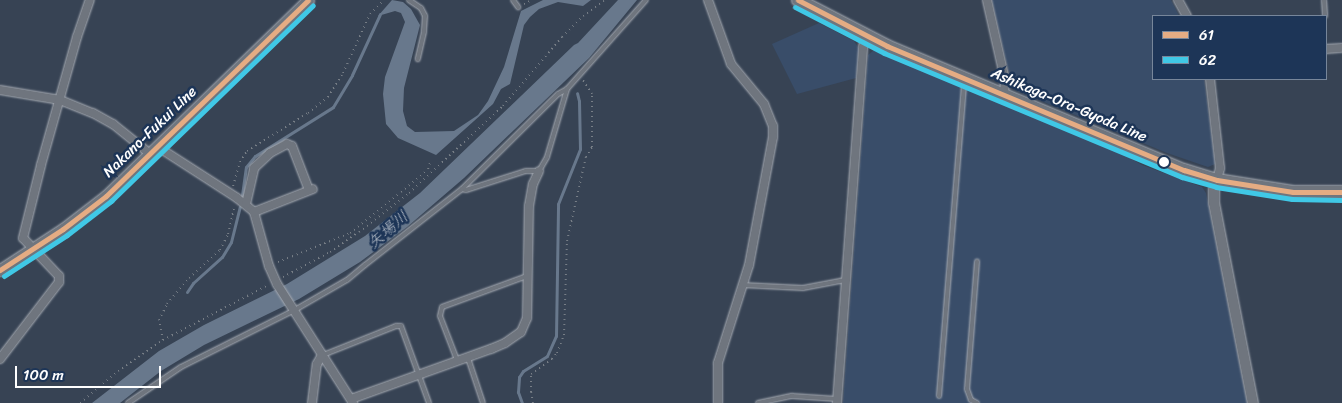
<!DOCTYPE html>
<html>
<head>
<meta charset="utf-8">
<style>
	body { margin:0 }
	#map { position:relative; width:1342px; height:403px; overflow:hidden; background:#374354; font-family:Sriracha,"Klee One",sans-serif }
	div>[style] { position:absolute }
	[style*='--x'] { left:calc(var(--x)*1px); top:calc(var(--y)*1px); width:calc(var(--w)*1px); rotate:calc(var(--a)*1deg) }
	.built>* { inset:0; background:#394d69 }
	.water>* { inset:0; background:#68788c }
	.stream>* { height:3px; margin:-1.5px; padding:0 1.5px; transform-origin:1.5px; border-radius:1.5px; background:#68788c }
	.path>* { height:2px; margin-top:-1px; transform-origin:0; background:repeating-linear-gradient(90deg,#777e86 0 1px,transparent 0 5px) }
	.roads { filter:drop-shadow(0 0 1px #a5aab2) drop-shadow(0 0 1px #a5aab2) }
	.service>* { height:4px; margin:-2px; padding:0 2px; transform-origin:2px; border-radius:2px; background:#6f757e }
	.minor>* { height:8px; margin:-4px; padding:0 4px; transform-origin:4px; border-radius:4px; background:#6f757e }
	.tertiary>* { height:10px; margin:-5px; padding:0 5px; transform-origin:5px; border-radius:5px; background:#6f757e }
	.secondary>* { height:11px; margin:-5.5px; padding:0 5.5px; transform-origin:5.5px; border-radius:5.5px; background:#6f757e }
	.primary>* { height:12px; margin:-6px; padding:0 6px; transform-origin:6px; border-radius:6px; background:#6f757e }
	.bus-1>* { height:5px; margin:-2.5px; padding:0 2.5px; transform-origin:2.5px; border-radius:2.5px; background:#e5ac83 }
	.bus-2>* { height:5px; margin:-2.5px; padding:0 2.5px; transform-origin:2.5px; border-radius:2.5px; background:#40c8e6 }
	.dots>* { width:14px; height:14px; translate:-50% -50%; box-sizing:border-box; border:2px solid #1d3557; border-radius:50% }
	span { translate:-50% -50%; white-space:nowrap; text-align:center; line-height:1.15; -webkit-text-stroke:5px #1d3557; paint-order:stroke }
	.street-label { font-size:15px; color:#fff }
	.water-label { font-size:16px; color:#b6bec8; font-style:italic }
	.legend { position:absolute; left:1152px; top:15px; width:175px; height:65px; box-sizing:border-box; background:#1d3557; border:1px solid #77869a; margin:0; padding:6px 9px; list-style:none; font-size:15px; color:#fff }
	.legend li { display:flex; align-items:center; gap:10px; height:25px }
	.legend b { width:25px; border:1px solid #77869a }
	.scale { position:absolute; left:15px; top:366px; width:146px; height:22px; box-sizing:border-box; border:2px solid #fff; border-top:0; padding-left:6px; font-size:15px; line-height:18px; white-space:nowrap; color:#fff; -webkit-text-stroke:4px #1d3557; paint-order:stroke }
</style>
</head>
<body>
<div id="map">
	<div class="built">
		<i style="clip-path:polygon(992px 0,1171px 0,1179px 16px,1153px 16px,1153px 79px,1204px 79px,1215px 164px,1208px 167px,1167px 153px,1015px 90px,1012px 86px)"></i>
		<i style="clip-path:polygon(819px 23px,854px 41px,859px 49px,856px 78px,797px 94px,772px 44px)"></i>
		<i style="clip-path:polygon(874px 50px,1046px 120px,1123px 154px,1142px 165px,1202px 187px,1206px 193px,1247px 403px,843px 403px,868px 55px)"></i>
	</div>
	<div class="water">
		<i style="clip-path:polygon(392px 0,403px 2px,411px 9px,420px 25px,404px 88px,403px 111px,407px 126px,415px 132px,454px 131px,478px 115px,488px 101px,504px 67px,521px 11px,543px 0,591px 0,583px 6px,558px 2px,539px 9px,530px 17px,524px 25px,510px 84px,501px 89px,493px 104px,436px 155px,398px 138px,386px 124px,383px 94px,385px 77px,405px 22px,401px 13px,395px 11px,378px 16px)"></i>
		<i style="clip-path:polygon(618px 0,637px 0,589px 58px,464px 178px,407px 227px,360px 262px,299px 299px,204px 345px,161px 371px,120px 403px,92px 403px,159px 351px,204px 325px,287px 284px,365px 236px,420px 193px,574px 45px,578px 43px)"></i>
	</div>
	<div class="stream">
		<i style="--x:242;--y:195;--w:28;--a:-82"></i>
		<i style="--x:246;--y:167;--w:14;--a:-51"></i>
		<i style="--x:255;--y:156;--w:92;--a:-32.1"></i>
		<i style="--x:333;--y:107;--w:37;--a:-59"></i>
		<i style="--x:352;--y:75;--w:67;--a:-65.3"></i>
		<i style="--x:187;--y:292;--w:11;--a:-56"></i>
		<i style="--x:193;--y:283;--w:39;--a:-42"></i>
		<i style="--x:222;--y:257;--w:17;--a:-59"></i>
		<i style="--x:231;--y:242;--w:36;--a:-76"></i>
		<i style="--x:522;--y:403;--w:12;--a:-110"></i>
		<i style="--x:518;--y:392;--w:15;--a:-86"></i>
		<i style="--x:519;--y:377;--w:7;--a:-56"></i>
		<i style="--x:523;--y:371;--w:28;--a:-32"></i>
		<i style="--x:547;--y:356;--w:22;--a:-66"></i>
		<i style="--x:556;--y:336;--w:132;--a:-89.1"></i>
		<i style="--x:558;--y:204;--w:59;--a:-68.2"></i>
		<i style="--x:580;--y:149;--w:48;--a:-91.2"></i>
		<i style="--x:579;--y:101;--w:8;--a:-104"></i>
	</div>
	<div class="path">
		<i style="--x:524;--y:4;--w:9;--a:-27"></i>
		<i style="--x:233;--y:186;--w:25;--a:-74"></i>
		<i style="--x:240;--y:162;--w:13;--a:-58"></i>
		<i style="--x:247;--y:151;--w:72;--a:-31.9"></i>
		<i style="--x:308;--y:113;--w:26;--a:-39"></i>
		<i style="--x:328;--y:97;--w:28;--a:-58"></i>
		<i style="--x:343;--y:73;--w:65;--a:-65.4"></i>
		<i style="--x:370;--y:14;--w:20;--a:-45"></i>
		<i style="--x:278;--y:262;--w:78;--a:-21.9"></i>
		<i style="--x:350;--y:233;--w:65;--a:-38.8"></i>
		<i style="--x:401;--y:192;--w:35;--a:-40"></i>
		<i style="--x:428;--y:169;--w:6;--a:-72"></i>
		<i style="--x:283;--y:277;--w:53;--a:-28"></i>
		<i style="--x:330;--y:252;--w:35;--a:-35"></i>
		<i style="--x:359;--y:232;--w:63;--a:-38"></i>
		<i style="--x:409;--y:193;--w:128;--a:-42.8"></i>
		<i style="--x:503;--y:106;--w:91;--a:-49.5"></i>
		<i style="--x:562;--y:37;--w:30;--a:-45"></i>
		<i style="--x:583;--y:16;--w:26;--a:-37"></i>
		<i style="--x:163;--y:340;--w:20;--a:-101"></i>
		<i style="--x:159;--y:320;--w:18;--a:-63"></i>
		<i style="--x:167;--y:304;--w:34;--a:-50"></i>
		<i style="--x:189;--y:278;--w:42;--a:-42.1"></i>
		<i style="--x:220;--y:250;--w:18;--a:-63"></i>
		<i style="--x:228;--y:234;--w:28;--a:-77"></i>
		<i style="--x:80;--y:403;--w:50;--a:-40.1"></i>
		<i style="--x:118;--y:371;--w:55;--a:-34.6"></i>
		<i style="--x:163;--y:340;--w:119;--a:-27.6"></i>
		<i style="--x:533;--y:403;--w:11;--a:-100"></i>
		<i style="--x:531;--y:392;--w:18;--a:-90"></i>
		<i style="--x:531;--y:374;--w:26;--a:-36"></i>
		<i style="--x:552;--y:359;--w:8;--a:-50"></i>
		<i style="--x:557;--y:353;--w:19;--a:-69"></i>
		<i style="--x:564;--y:335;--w:94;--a:-88.2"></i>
		<i style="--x:567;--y:241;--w:86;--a:-77.3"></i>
		<i style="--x:586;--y:157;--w:12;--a:-59"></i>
		<i style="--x:592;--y:147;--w:53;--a:-90"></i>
		<i style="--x:592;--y:94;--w:17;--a:-123"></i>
	</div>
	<div class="roads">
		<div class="service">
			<i style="--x:409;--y:0;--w:14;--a:34"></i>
			<i style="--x:421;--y:8;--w:9;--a:63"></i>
			<i style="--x:425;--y:16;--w:16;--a:94"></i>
			<i style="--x:424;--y:32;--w:28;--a:103"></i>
			<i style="--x:513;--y:0;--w:9;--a:54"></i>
			<i style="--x:1324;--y:0;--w:16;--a:86"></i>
			<i style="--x:462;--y:189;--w:4;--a:14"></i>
			<i style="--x:466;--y:190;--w:63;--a:-17.6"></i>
			<i style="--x:526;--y:171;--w:13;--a:0"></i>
			<i style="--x:539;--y:171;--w:16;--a:-60"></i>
			<i style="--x:547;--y:157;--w:71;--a:-73.6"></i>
			<i style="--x:742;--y:285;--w:61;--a:2.8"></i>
			<i style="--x:803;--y:288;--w:43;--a:-10.8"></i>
			<i style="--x:323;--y:355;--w:79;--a:-21.7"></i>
			<i style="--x:396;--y:326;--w:5;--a:0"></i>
			<i style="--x:401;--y:326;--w:82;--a:70"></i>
			<i style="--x:468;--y:358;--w:47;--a:71.6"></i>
			<i style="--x:457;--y:360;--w:47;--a:-111.1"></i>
			<i style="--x:440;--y:316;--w:9;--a:-77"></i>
			<i style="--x:442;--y:307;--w:90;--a:-20"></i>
			<i style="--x:939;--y:396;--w:310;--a:-85.4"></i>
			<i style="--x:964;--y:87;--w:6;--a:-59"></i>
			<i style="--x:128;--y:403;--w:64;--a:-34.2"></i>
			<i style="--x:181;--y:367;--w:125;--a:-26.6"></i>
			<i style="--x:293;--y:311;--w:62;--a:-29.9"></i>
			<i style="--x:347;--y:280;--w:23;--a:-40"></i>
			<i style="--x:365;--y:265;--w:123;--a:-38.1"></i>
			<i style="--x:462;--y:189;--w:135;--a:-44.7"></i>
			<i style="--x:558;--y:94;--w:10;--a:-29"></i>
			<i style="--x:567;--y:89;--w:119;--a:-48.4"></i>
			<i style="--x:758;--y:403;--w:35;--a:-12"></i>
			<i style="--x:792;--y:396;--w:45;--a:3.8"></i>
			<i style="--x:977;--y:403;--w:7;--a:-153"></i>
			<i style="--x:971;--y:400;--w:12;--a:-110"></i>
			<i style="--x:967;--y:389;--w:128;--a:-85.5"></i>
		</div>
		<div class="minor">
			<i style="--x:708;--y:0;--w:68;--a:70.2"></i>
			<i style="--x:731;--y:64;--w:52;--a:50.5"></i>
			<i style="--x:764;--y:104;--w:24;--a:68"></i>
			<i style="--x:773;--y:126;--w:11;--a:90"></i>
			<i style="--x:773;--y:137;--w:130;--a:100.6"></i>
			<i style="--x:749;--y:265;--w:103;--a:107.6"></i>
			<i style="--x:718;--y:363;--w:40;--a:90"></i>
			<i style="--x:987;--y:0;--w:82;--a:77.3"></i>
			<i style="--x:1005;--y:80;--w:15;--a:94"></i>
			<i style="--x:1178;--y:0;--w:18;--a:61"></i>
			<i style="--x:1326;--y:49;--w:16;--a:-4"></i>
			<i style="--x:1210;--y:79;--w:90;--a:83.6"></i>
			<i style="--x:1220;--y:168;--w:12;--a:104"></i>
			<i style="--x:0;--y:90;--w:61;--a:9.5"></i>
			<i style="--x:60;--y:100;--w:35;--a:22"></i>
			<i style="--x:93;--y:113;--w:23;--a:29"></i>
			<i style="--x:113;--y:124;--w:48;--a:39"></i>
			<i style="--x:158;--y:147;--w:94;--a:32.8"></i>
			<i style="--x:237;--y:198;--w:22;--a:39"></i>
			<i style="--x:254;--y:212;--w:56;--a:74.5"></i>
			<i style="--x:269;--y:266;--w:20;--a:66"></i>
			<i style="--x:277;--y:284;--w:141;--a:57.4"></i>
			<i style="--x:246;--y:204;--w:37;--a:-77"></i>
			<i style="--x:254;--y:168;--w:22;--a:-43"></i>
			<i style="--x:270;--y:153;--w:19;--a:-28"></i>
			<i style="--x:287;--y:144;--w:5;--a:22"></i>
			<i style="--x:292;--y:146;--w:47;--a:68.9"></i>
			<i style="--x:254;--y:212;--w:63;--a:-21.3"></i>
			<i style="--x:0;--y:359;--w:97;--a:-52.5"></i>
			<i style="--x:59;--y:282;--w:6;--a:-90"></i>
			<i style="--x:59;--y:276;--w:52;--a:-133.5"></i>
			<i style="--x:23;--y:238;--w:75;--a:-76.1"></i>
			<i style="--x:41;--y:165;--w:133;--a:-74.3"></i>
			<i style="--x:77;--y:37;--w:39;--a:-71"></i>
			<i style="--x:351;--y:399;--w:149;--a:-19.7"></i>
			<i style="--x:491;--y:349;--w:15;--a:-23"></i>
			<i style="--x:505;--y:343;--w:19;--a:-35"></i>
			<i style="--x:521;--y:332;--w:15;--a:-67"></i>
			<i style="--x:527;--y:318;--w:112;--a:-89"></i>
			<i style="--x:529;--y:206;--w:22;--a:-80"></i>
			<i style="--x:533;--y:184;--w:14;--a:-65"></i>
			<i style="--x:312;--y:403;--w:39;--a:-83"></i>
			<i style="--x:317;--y:364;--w:10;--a:-61"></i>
			<i style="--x:837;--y:403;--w:357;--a:-85.8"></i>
			<i style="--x:863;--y:47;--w:11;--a:-75"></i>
		</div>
		<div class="tertiary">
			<i style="--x:1217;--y:180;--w:10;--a:107"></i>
			<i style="--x:1214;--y:190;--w:13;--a:90"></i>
			<i style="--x:1214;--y:203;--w:204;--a:79"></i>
		</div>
		<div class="secondary">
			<i style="--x:0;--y:270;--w:75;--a:-33.1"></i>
			<i style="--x:63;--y:229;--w:54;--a:-37.5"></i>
			<i style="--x:106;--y:196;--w:281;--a:-44.1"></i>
		</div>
		<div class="primary">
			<i style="--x:798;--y:0;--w:100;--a:27.3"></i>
			<i style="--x:887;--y:46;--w:322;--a:22.7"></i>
			<i style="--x:1184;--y:170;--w:34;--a:17"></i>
			<i style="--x:1217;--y:180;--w:77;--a:9"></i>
			<i style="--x:1293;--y:192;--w:49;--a:0"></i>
		</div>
	</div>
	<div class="bus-1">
		<i style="--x:798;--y:0;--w:100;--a:27.3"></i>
		<i style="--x:887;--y:46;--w:322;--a:22.7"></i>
		<i style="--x:1184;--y:170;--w:34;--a:17"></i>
		<i style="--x:1217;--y:180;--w:77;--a:9"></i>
		<i style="--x:1293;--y:192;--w:49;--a:0"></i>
		<i style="--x:0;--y:270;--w:75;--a:-33.1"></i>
		<i style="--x:63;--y:229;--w:54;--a:-37.5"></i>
		<i style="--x:106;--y:196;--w:281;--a:-44.1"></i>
	</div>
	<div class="bus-2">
		<i style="--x:795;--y:7;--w:100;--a:27.3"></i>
		<i style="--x:884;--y:53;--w:323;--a:22.6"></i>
		<i style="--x:1182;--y:177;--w:35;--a:16"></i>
		<i style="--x:1216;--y:187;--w:77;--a:9"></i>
		<i style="--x:1292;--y:199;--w:50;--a:1.1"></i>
		<i style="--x:4;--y:276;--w:75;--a:-33.1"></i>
		<i style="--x:67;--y:235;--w:56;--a:-37.7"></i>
		<i style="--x:111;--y:201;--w:281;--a:-44.1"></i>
	</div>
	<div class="dots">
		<i style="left:1164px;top:162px;background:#fff"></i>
	</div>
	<div class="street-label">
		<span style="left:1069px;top:105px;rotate:23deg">Ashikaga-Ora-Gyoda Line</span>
		<span style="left:150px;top:132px;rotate:-44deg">Nakano-Fukui Line</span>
	</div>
	<div class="water-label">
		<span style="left:388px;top:230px;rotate:-41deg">矢場川</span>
	</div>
	<ul class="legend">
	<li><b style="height:6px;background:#e5ac83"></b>61</li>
	<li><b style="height:6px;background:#40c8e6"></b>62</li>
	</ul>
	<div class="scale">100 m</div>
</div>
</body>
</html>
